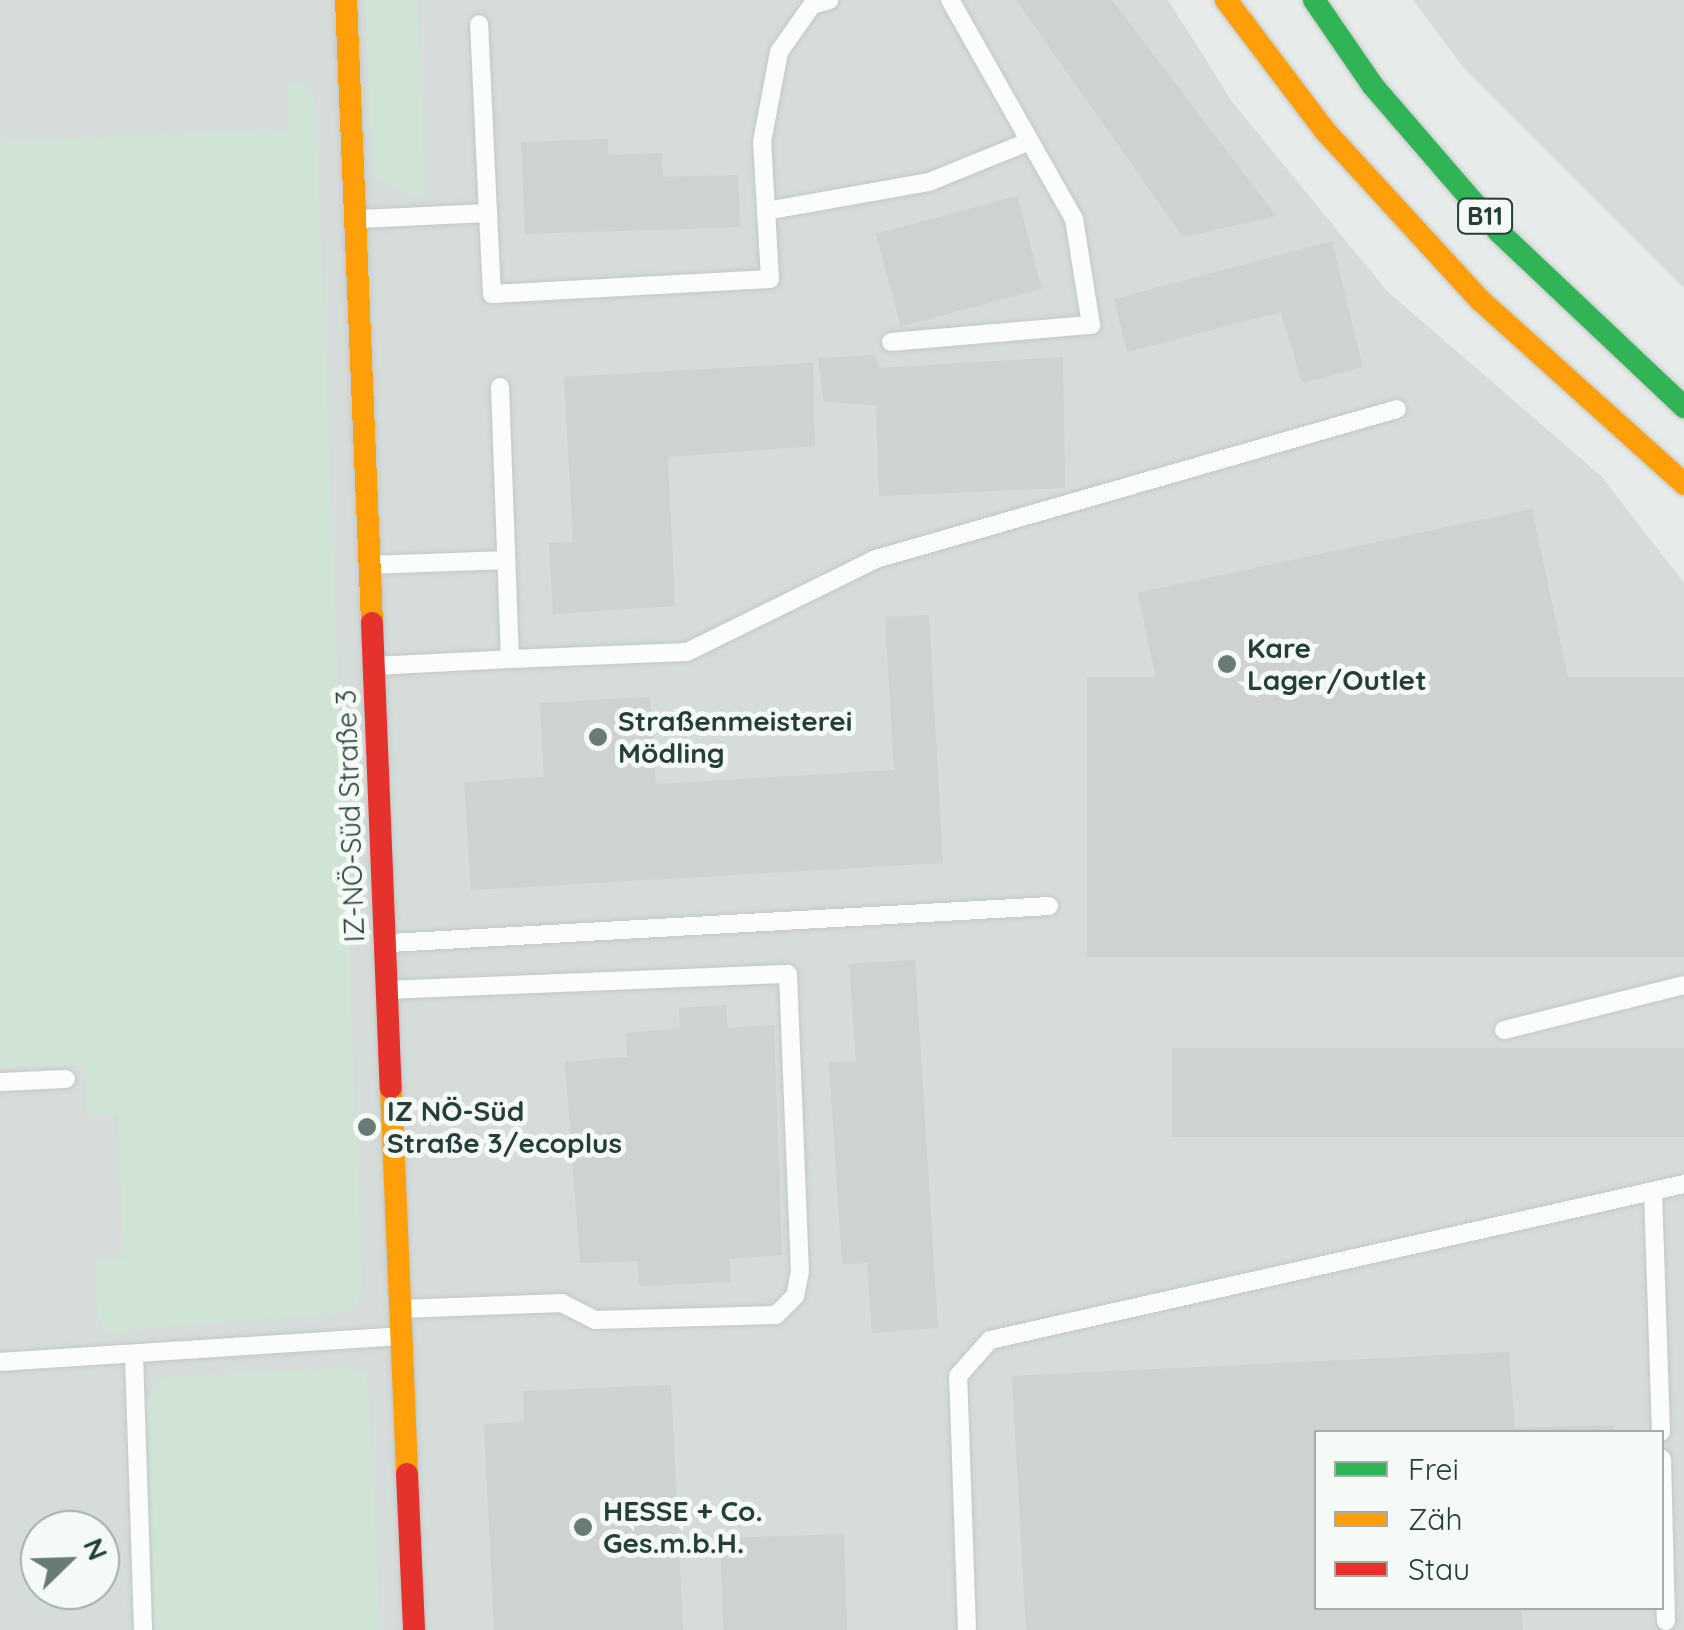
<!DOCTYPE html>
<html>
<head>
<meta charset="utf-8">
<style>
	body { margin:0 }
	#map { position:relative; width:1684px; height:1630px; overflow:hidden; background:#e7ebe9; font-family:Quicksand,sans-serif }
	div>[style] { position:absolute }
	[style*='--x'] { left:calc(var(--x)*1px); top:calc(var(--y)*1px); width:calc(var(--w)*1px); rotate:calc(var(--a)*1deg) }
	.built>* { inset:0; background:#d5dcd9 }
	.green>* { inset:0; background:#d0e4d6 }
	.building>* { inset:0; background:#ced2d0; transform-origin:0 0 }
	.roads { filter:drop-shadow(0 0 2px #c4c8c6) drop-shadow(0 0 2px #c4c8c6) }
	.lane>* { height:18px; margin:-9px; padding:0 9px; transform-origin:9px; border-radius:9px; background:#fbfcfc }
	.fast>* { height:22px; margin:-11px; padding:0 11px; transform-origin:11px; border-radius:11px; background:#30b455 }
	.slow>* { height:22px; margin:-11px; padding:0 11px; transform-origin:11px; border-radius:11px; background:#ff9f0a }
	.jam>* { height:22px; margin:-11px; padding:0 11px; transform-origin:11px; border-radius:11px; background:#e5322d }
	.dots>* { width:28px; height:28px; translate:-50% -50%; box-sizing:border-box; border:5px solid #f5faf7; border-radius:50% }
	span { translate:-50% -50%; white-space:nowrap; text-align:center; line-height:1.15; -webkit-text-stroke:10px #f5faf7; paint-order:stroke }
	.shield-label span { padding:2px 8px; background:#f5faf7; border:2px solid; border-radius:8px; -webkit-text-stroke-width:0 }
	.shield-label { font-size:25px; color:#243f37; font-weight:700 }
	.poi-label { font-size:28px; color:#243f37; font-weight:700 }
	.left { translate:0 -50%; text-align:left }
	.street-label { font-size:28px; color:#243f37 }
	.legend { position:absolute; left:1314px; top:1430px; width:350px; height:180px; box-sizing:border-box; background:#f5faf7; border:2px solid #a1afaa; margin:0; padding:12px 18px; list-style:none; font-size:30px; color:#243f37 }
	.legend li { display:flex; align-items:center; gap:20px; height:50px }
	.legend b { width:50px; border:2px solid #a1afaa }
	.north { position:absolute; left:20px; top:1510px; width:100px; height:100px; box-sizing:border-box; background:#f5faf7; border:2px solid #a1afaa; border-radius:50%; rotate:67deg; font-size:28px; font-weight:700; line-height:40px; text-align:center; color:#243f37 }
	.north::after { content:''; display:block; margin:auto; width:35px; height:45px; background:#687b75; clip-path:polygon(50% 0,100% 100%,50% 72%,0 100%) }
</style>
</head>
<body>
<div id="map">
	<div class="built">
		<i style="clip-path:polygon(evenodd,0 0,1168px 0,1233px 103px,1387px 291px,1601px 476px,1684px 583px,1684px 1630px,0 1630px,0 0,1316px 1432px,1662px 1432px,1662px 1608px,1316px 1608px,1316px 1432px,0 0,40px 1530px,100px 1530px,100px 1590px,40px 1590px,40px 1530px)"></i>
		<i style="clip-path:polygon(1413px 0,1684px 0,1684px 288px,1463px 67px)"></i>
	</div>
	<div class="green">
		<i style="clip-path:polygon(365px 0,417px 0,425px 196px,405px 194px,373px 175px)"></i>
		<i style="clip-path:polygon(287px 83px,303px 83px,315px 96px,362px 1287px,356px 1304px,347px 1312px,105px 1332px,97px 1314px,95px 1261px,124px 1259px,118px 1114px,87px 1114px,85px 1065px,0 1067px,0 142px,289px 129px)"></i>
		<i style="clip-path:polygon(348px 1368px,363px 1371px,368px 1384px,380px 1630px,155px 1630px,146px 1404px,161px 1377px)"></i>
	</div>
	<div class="building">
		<i style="clip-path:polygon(1016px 0,1112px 0,1276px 216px,1183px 237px)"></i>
		<i style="clip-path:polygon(608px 139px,608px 155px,662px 153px,663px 177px,738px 175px,740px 227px,525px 234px,521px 142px)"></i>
		<i style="left:1017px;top:196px;width:96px;height:146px;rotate:75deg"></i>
		<i style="clip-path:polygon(1332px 241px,1363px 367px,1302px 383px,1281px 312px,1127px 352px,1114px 299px)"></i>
		<i style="clip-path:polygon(875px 355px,879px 368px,1063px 357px,1065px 488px,879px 496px,876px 405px,824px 402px,818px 358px)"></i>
		<i style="clip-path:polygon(813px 363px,815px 446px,668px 457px,675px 606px,553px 614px,549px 543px,573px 542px,564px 377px)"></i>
		<i style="left:1532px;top:509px;width:179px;height:403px;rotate:78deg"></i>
		<i style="clip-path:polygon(929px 615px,943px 863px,471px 890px,464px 782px,544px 777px,540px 703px,650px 697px,656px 784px,894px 770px,885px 617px)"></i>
		<i style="left:1684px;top:677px;width:280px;height:597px;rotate:90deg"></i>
		<i style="clip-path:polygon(915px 960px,938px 1328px,872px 1333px,867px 1263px,842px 1264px,829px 1062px,856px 1061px,849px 964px)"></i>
		<i style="clip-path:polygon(726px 1005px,728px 1028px,774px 1025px,782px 1255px,729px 1259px,731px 1282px,639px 1286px,638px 1261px,580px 1263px,565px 1062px,627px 1057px,626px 1033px,680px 1028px,679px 1008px)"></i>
		<i style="left:1684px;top:1048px;width:89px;height:512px;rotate:90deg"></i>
		<i style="clip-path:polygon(1509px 1352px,1515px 1428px,1613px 1425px,1614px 1432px,1316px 1432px,1316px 1608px,1521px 1608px,1523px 1630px,1026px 1630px,1012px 1376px)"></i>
		<i style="clip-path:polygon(671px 1385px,683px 1630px,494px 1630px,484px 1424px,524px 1422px,523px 1391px)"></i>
		<i style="left:844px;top:1534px;width:96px;height:124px;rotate:88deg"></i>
	</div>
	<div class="roads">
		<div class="lane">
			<i style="--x:766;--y:211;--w:166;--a:-10.1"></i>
			<i style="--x:929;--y:182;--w:109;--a:-22.1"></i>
			<i style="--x:488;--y:213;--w:81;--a:87.2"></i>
			<i style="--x:492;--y:294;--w:278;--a:-3.1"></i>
			<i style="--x:770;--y:279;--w:137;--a:-93.3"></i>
			<i style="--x:762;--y:142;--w:92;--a:-79.3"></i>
			<i style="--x:779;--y:52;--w:57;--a:-54.9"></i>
			<i style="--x:812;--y:5;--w:18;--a:-16"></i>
			<i style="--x:360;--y:219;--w:128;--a:-2.7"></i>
			<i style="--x:488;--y:213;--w:189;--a:-92.7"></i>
			<i style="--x:891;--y:342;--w:201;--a:-4.9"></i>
			<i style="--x:1091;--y:325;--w:107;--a:-99.1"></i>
			<i style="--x:1074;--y:219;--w:252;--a:-119.5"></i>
			<i style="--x:500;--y:387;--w:272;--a:87.9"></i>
			<i style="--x:510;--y:659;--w:177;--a:-2.3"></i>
			<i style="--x:687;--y:652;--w:211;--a:-26.2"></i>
			<i style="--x:876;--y:559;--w:542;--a:-16.06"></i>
			<i style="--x:370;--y:565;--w:136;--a:-2.1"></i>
			<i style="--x:374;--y:666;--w:136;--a:-2.9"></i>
			<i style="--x:390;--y:943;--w:660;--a:-3.21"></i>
			<i style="--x:388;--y:990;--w:400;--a:-2.3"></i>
			<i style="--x:788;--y:974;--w:297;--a:87.7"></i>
			<i style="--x:800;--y:1271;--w:25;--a:101"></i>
			<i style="--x:795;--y:1296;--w:27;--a:135"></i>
			<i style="--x:776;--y:1315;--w:181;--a:178.4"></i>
			<i style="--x:595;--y:1320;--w:37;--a:-153"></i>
			<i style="--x:562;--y:1303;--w:161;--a:177.9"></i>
			<i style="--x:1504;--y:1030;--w:186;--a:-14"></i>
			<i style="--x:0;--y:1082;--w:66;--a:-2.6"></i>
			<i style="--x:1653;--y:1191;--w:241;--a:88.1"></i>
			<i style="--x:134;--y:1356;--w:274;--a:88.1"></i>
			<i style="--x:0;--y:1362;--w:400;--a:-3.7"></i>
			<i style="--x:1662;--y:1459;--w:162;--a:88.6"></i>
			<i style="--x:967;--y:1630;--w:254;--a:-92"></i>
			<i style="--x:958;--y:1376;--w:48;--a:-48.4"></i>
			<i style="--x:990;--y:1340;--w:711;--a:-12.67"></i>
		</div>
		<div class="fast">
			<i style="--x:1314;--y:0;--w:104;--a:55.5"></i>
			<i style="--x:1373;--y:86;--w:193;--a:49.2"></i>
			<i style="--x:1499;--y:232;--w:255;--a:43.4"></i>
		</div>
		<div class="slow">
			<i style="--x:346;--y:0;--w:624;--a:87.61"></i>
			<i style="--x:1226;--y:0;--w:166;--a:52.9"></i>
			<i style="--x:1326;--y:132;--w:228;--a:47.5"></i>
			<i style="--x:1480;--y:300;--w:275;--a:42"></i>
			<i style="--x:391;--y:1088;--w:386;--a:87.6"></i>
		</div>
		<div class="jam">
			<i style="--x:372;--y:623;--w:465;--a:87.7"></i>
			<i style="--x:407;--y:1474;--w:156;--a:87.4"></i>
		</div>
	</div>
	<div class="dots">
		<i style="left:1227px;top:664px;background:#687b75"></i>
		<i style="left:598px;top:737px;background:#687b75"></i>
		<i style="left:367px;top:1127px;background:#687b75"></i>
		<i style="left:583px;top:1527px;background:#687b75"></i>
	</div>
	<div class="shield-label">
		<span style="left:1485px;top:216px">B11</span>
	</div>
	<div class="poi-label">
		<span class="left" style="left:1247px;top:664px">Kare<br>Lager/Outlet</span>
		<span class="left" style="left:618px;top:737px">Straßenmeisterei<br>Mödling</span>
		<span class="left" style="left:387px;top:1127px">IZ NÖ-Süd<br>Straße 3/ecoplus</span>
		<span class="left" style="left:603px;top:1527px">HESSE + Co.<br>Ges.m.b.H.</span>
	</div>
	<div class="street-label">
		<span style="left:350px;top:816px;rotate:-92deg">IZ-NÖ-Süd Straße 3</span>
	</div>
	<ul class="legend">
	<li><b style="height:12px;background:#30b455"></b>Frei</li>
	<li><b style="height:12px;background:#ff9f0a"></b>Zäh</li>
	<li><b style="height:12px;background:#e5322d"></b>Stau</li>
	</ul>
	<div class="north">N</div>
</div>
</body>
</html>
